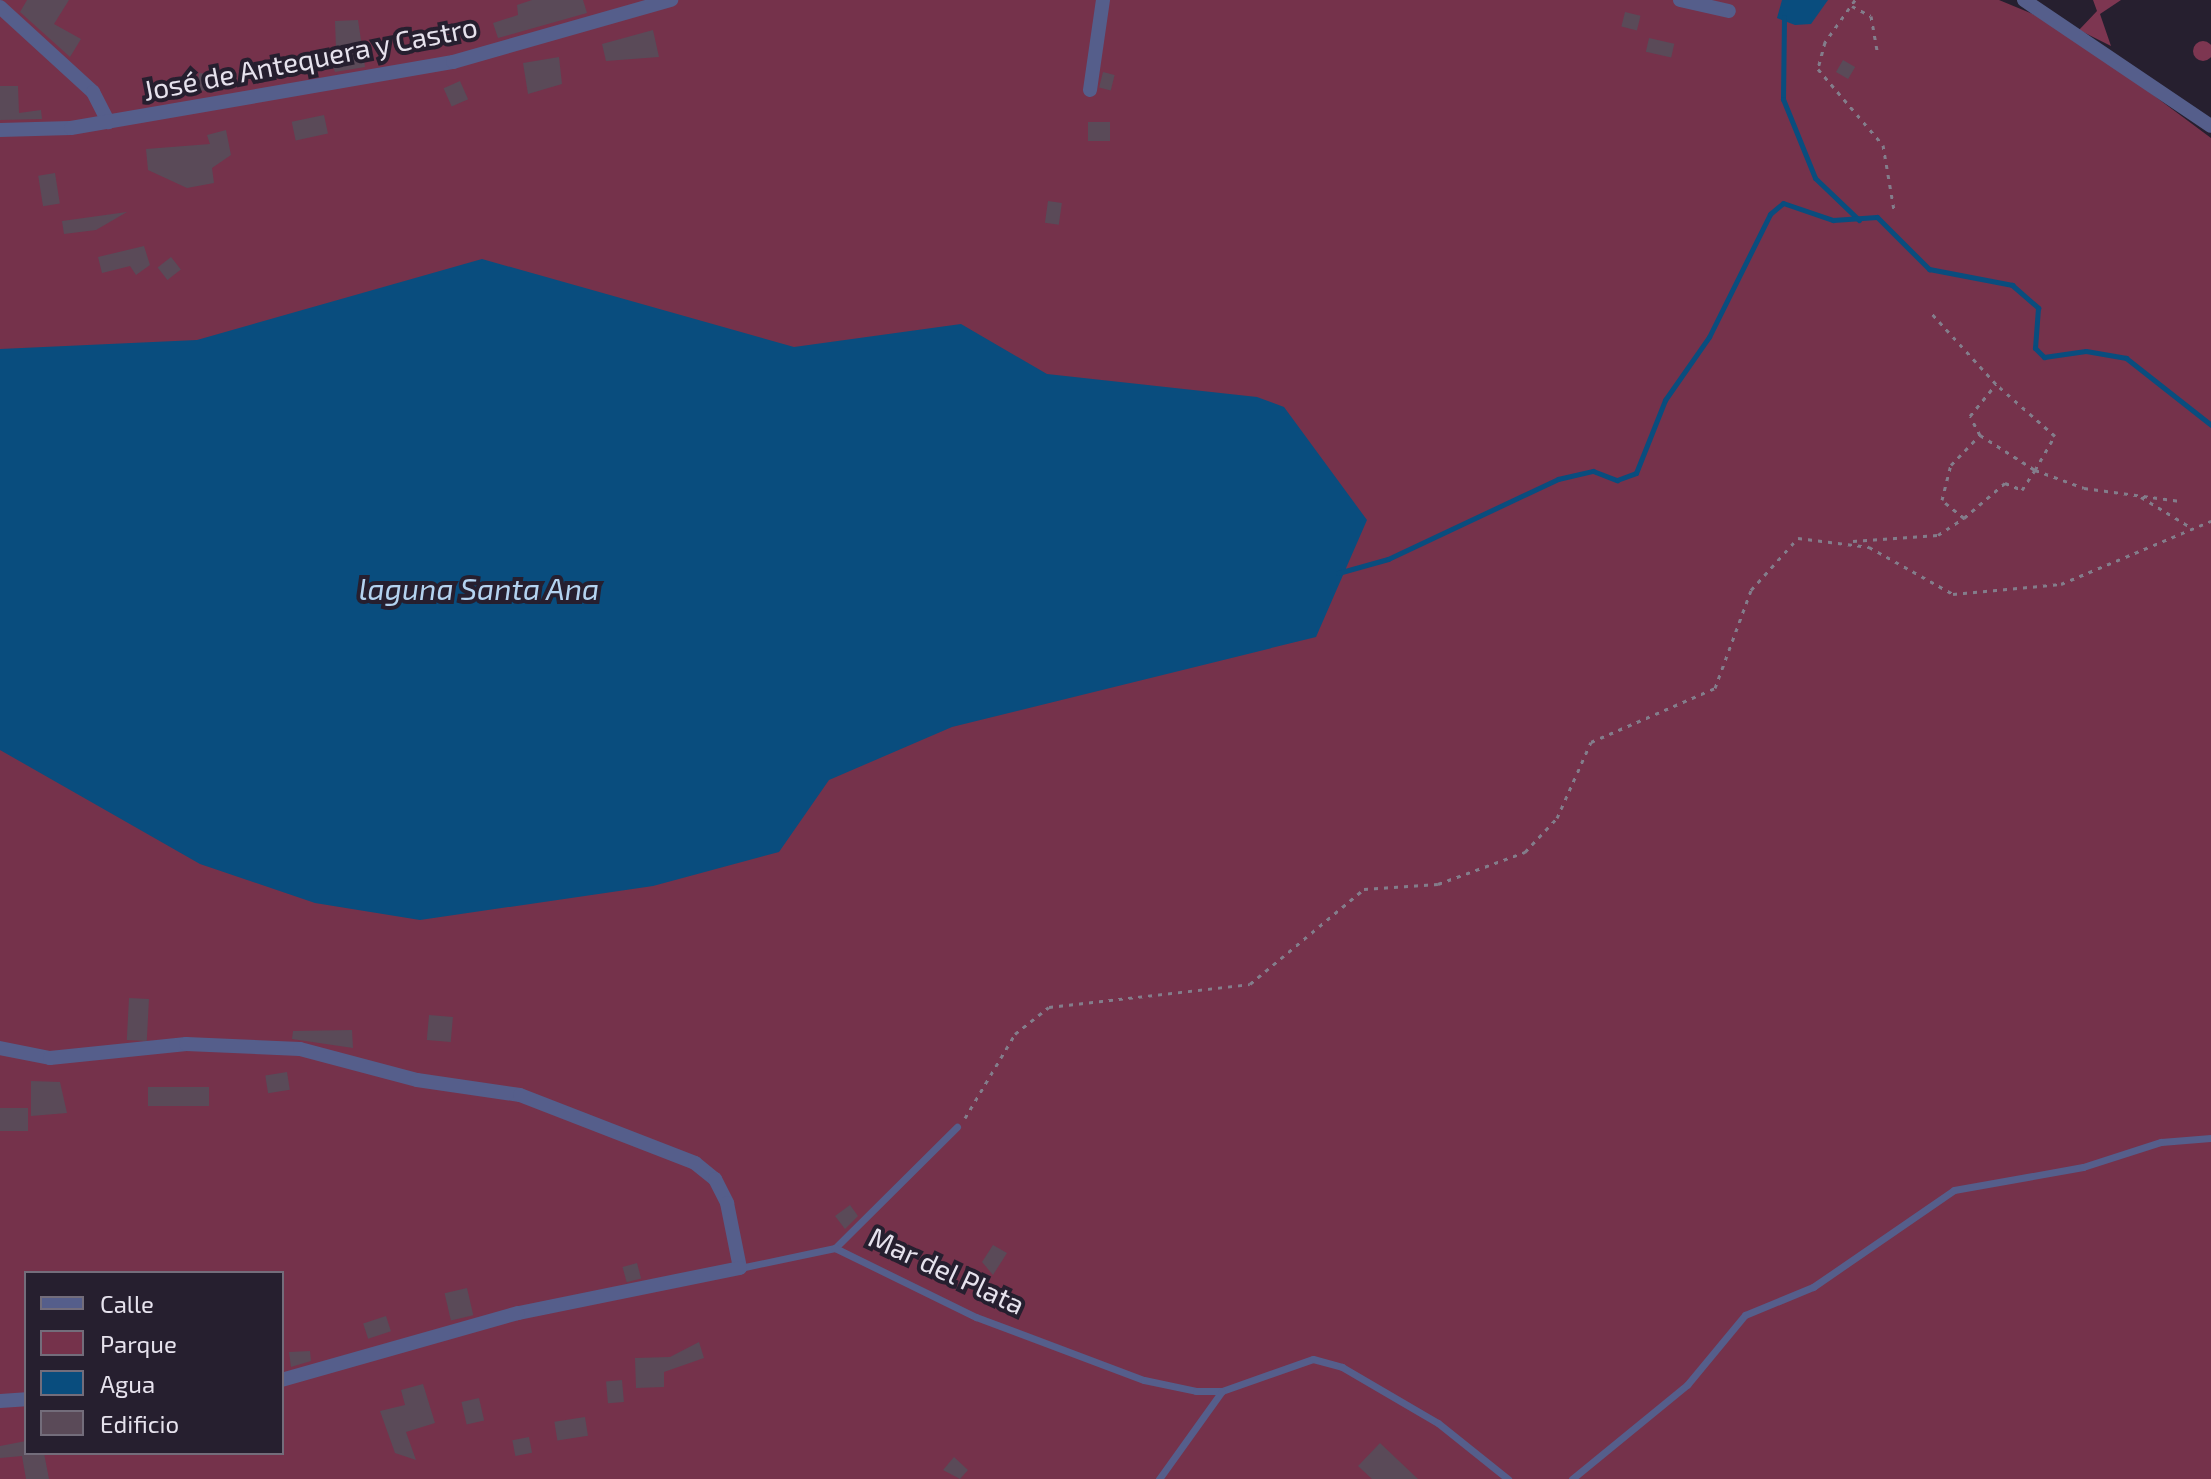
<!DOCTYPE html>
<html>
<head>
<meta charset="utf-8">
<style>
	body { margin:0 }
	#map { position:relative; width:2211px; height:1479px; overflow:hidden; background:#261f2f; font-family:"Exo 2",sans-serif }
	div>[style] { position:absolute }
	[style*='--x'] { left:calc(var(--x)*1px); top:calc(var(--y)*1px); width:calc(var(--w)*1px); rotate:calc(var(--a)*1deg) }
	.green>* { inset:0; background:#75324b }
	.forest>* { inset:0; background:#7d3651 }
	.round { border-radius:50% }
	.water>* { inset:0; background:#094d7e }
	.stream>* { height:5px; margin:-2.5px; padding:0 2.5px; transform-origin:2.5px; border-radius:2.5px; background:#094d7e }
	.building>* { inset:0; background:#5a4a58; transform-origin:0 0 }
	.path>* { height:3px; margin-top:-1.5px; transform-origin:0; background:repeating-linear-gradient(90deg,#837d8b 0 4px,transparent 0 10px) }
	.lane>* { height:7px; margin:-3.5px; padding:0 3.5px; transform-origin:3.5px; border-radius:3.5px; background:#555e8b }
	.street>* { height:14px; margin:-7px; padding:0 7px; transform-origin:7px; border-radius:7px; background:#555e8b }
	span { translate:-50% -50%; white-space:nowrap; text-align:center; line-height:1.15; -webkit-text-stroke:8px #261f2f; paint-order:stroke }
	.street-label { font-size:28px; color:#e6e2ed }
	.water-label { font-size:30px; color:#b4d3f0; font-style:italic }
	.legend { position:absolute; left:24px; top:1271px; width:260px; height:184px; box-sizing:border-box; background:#261f2f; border:2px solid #736d7b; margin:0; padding:10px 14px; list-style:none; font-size:24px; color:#e6e2ed }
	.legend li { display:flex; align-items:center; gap:16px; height:40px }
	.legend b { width:40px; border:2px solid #736d7b }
</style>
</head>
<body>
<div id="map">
	<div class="green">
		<i style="clip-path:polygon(evenodd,0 0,1999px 0,2059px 25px,2211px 138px,2211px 1479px,0 1479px,0 0,26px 1273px,282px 1273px,282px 1453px,26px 1453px,26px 1273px)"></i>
	</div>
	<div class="forest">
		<i style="clip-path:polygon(2093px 0,2121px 0,2100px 14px,2111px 46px,2079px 30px,2097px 11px)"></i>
		<i class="round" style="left:2193px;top:41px;width:20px;height:20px"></i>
	</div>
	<div class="water">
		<i style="clip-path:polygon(1782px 0,1828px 0,1811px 24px,1795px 25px,1777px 18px)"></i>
		<i style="clip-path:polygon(482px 259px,794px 347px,961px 324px,1047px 374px,1257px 397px,1284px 407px,1367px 520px,1316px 637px,952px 727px,829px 780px,779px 852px,653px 886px,420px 920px,315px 903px,200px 864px,0 750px,0 349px,197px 340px)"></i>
	</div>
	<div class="stream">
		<i style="--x:1784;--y:17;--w:82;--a:90.7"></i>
		<i style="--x:1783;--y:99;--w:85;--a:67.9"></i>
		<i style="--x:1815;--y:178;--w:61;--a:43.7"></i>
		<i style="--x:1338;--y:573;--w:52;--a:-15.6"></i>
		<i style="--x:1388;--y:559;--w:188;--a:-25.2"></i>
		<i style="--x:1558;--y:479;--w:36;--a:-13"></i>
		<i style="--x:1593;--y:471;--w:26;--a:21"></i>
		<i style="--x:1617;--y:480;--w:20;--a:-20"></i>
		<i style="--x:1636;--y:473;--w:79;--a:-68.3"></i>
		<i style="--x:1665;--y:400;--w:77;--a:-55.1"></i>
		<i style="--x:1709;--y:337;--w:137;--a:-63.6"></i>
		<i style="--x:1770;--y:214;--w:17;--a:-40"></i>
		<i style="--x:1783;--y:203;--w:53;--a:18.8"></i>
		<i style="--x:1833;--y:220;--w:44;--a:-3.9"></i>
		<i style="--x:1877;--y:217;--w:74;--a:45"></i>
		<i style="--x:1929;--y:269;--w:85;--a:10.9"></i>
		<i style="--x:2012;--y:285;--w:35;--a:41"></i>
		<i style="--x:2038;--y:308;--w:40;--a:94.3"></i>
		<i style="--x:2035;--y:348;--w:13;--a:45"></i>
		<i style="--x:2044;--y:357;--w:42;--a:-8.1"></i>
		<i style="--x:2086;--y:351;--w:41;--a:9.9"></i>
		<i style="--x:2126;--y:358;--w:108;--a:38.2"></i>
	</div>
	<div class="building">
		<i style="clip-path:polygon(27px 0,69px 0,54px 24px,81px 39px,70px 57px,20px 12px)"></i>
		<i style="clip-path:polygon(532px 0,583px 0,587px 13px,498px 38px,493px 23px,518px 15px,517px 5px)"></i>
		<i style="left:1625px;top:12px;width:16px;height:15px;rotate:14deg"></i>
		<i style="clip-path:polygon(358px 20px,365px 67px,335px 72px,327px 51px,336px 49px,335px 21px)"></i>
		<i style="clip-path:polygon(653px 30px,659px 57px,606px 61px,602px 44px)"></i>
		<i style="left:1649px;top:38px;width:26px;height:14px;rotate:13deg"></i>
		<i style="clip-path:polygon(559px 57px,562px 84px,528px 94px,523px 63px)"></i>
		<i style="left:1843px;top:60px;width:14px;height:14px;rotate:30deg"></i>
		<i style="left:1103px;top:72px;width:12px;height:16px;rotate:14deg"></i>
		<i style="left:199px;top:73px;width:20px;height:17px;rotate:6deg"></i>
		<i style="left:460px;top:81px;width:20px;height:18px;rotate:66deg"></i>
		<i style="clip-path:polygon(0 86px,18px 86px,19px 113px,41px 110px,42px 119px,0 120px)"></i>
		<i style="left:324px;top:115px;width:19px;height:33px;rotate:78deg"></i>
		<i style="left:1088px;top:122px;width:22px;height:19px"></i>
		<i style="clip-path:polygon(226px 130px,231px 155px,212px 168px,214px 183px,187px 188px,148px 170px,146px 149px,210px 144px,207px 135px)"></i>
		<i style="left:55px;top:173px;width:31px;height:17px;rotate:81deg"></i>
		<i style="left:1048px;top:201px;width:14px;height:22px;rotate:8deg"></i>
		<i style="clip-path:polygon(127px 212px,96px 230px,64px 234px,62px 221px)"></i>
		<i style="clip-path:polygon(144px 246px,150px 265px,136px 275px,130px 266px,102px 273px,98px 257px)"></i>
		<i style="left:171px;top:257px;width:16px;height:17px;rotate:52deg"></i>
		<i style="left:129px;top:998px;width:20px;height:42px;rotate:3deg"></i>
		<i style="left:429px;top:1015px;width:24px;height:25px;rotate:5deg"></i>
		<i style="clip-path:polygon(352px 1030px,353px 1048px,292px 1039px,293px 1031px)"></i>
		<i style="left:287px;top:1072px;width:18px;height:22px;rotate:81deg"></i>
		<i style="clip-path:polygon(31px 1081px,60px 1082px,67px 1113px,31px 1116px)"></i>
		<i style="left:148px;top:1087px;width:61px;height:19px"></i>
		<i style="left:0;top:1108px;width:28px;height:23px"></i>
		<i style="clip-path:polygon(850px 1205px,858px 1216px,845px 1229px,835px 1216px)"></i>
		<i style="clip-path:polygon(993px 1245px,1007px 1253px,993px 1275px,982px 1262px)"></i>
		<i style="left:637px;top:1263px;width:16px;height:15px;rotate:75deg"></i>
		<i style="left:467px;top:1288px;width:28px;height:23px;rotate:77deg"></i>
		<i style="left:386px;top:1316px;width:16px;height:24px;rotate:72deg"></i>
		<i style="clip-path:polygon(699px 1342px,704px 1358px,664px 1372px,664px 1387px,636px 1388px,635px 1358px,670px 1357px)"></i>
		<i style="clip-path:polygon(310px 1351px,311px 1361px,291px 1367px,289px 1352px)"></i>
		<i style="left:622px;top:1380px;width:22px;height:16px;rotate:85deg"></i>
		<i style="clip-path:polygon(423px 1384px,435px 1423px,406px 1432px,416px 1460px,395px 1453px,380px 1411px,405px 1405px,401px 1390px)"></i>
		<i style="left:479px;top:1398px;width:23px;height:18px;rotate:77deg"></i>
		<i style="left:585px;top:1417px;width:19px;height:31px;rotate:81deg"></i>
		<i style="left:529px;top:1437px;width:16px;height:17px;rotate:79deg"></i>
		<i style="clip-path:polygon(26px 1441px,26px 1453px,44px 1453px,49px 1479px,26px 1479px,22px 1456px,0 1458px,0 1446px)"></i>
		<i style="clip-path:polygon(1380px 1443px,1418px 1479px,1372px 1479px,1358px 1466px)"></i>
		<i style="clip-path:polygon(954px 1457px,968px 1470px,960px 1479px,943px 1470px)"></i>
	</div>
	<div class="path">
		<i style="--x:1855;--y:0;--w:52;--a:125.5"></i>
		<i style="--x:1825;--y:42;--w:28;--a:105"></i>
		<i style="--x:1818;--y:69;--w:100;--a:49.5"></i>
		<i style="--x:1883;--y:145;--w:66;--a:80.4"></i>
		<i style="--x:1852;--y:6;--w:21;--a:28"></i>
		<i style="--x:1871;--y:16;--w:36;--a:80"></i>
		<i style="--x:1980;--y:435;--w:65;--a:32.5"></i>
		<i style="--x:2035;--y:470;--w:39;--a:-60"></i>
		<i style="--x:2055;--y:436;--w:79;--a:-138.6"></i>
		<i style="--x:2141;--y:497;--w:60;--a:31.3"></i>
		<i style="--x:1964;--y:518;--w:54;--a:-40.5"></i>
		<i style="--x:2005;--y:483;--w:18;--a:22"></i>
		<i style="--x:2022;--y:490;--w:24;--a:-57"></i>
		<i style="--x:2035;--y:470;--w:52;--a:20.2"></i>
		<i style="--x:2084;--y:488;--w:97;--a:7.7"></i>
		<i style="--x:1853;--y:541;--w:85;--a:-4"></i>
		<i style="--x:1938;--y:535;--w:31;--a:-33"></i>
		<i style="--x:1964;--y:518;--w:28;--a:-141"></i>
		<i style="--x:1942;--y:500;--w:36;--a:-76"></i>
		<i style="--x:1951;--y:465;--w:42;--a:-46"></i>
		<i style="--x:1980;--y:435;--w:21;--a:-118"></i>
		<i style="--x:1970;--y:416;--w:41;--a:-50.9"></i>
		<i style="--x:1996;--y:384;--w:95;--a:-132.4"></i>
		<i style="--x:965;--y:1118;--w:98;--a:-59.2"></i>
		<i style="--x:1015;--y:1034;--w:43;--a:-38.5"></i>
		<i style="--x:1049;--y:1007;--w:202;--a:-6.5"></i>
		<i style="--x:1250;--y:984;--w:148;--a:-39.8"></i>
		<i style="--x:1364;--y:889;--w:74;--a:-3.9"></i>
		<i style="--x:1438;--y:884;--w:93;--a:-20.2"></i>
		<i style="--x:1525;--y:852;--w:47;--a:-46.7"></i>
		<i style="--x:1557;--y:818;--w:83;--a:-65.9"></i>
		<i style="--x:1591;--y:742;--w:135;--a:-23.5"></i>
		<i style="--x:1715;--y:688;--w:104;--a:-69.8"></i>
		<i style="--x:1751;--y:590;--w:70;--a:-47.9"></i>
		<i style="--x:1798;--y:538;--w:72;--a:7.2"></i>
		<i style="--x:1869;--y:547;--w:96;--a:29.2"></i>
		<i style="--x:1953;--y:594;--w:108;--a:-5.3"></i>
		<i style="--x:2061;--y:584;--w:163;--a:-22.8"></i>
	</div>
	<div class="lane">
		<i style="--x:835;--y:1248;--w:172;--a:-44.8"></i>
		<i style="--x:740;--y:1268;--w:97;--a:-11.9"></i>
		<i style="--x:835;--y:1248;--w:157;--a:26.1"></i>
		<i style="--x:976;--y:1317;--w:179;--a:20.6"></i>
		<i style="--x:1144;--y:1380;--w:53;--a:11.9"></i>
		<i style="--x:1196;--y:1391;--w:26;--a:0"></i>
		<i style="--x:1222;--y:1391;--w:96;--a:-19.4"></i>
		<i style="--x:1313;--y:1359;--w:30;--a:15"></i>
		<i style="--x:1342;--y:1367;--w:111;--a:30.3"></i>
		<i style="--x:1438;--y:1423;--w:90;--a:38.7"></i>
		<i style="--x:1159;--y:1479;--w:108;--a:-54.4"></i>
		<i style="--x:1572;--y:1479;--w:149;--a:-39.3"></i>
		<i style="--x:1687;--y:1385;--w:91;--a:-50.4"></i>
		<i style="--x:1745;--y:1315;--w:74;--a:-22.4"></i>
		<i style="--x:1813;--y:1287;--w:171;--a:-34.5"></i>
		<i style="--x:1954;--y:1190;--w:131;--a:-10.1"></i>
		<i style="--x:2083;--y:1167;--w:82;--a:-17.8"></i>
		<i style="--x:2161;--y:1142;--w:50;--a:-4.6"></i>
	</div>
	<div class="street">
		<i style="--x:1680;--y:0;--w:50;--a:12.7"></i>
		<i style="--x:2024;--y:0;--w:225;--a:34"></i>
		<i style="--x:0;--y:7;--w:126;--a:42.4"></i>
		<i style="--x:93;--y:92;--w:34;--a:63"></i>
		<i style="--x:1090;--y:90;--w:91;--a:-81.8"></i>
		<i style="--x:0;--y:130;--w:71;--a:-1.6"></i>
		<i style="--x:71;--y:128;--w:388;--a:-9.8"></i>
		<i style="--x:453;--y:62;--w:227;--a:-15.9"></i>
		<i style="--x:0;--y:1048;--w:51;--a:11.3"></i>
		<i style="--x:50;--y:1058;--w:137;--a:-5.9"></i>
		<i style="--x:186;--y:1044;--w:114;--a:2.5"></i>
		<i style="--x:300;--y:1049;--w:121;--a:14.8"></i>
		<i style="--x:417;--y:1080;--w:104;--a:8.3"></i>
		<i style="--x:520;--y:1095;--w:188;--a:21.2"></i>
		<i style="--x:695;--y:1163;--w:26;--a:39"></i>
		<i style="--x:715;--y:1179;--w:27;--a:63"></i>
		<i style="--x:727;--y:1203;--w:66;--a:78.7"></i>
		<i style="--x:740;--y:1268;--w:227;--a:168.5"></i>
		<i style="--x:518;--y:1313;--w:245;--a:164.2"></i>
		<i style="--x:0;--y:1401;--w:26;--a:-4"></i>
	</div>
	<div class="street-label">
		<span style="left:310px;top:58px;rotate:-11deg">José de Antequera y Castro</span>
		<span style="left:947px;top:1270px;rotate:25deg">Mar del Plata</span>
	</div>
	<div class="water-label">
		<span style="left:479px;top:588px">laguna Santa Ana</span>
	</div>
	<ul class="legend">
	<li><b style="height:10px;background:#555e8b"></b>Calle</li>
	<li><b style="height:22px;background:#75324b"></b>Parque</li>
	<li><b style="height:22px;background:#094d7e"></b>Agua</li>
	<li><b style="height:22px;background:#5a4a58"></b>Edificio</li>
	</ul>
</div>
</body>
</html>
